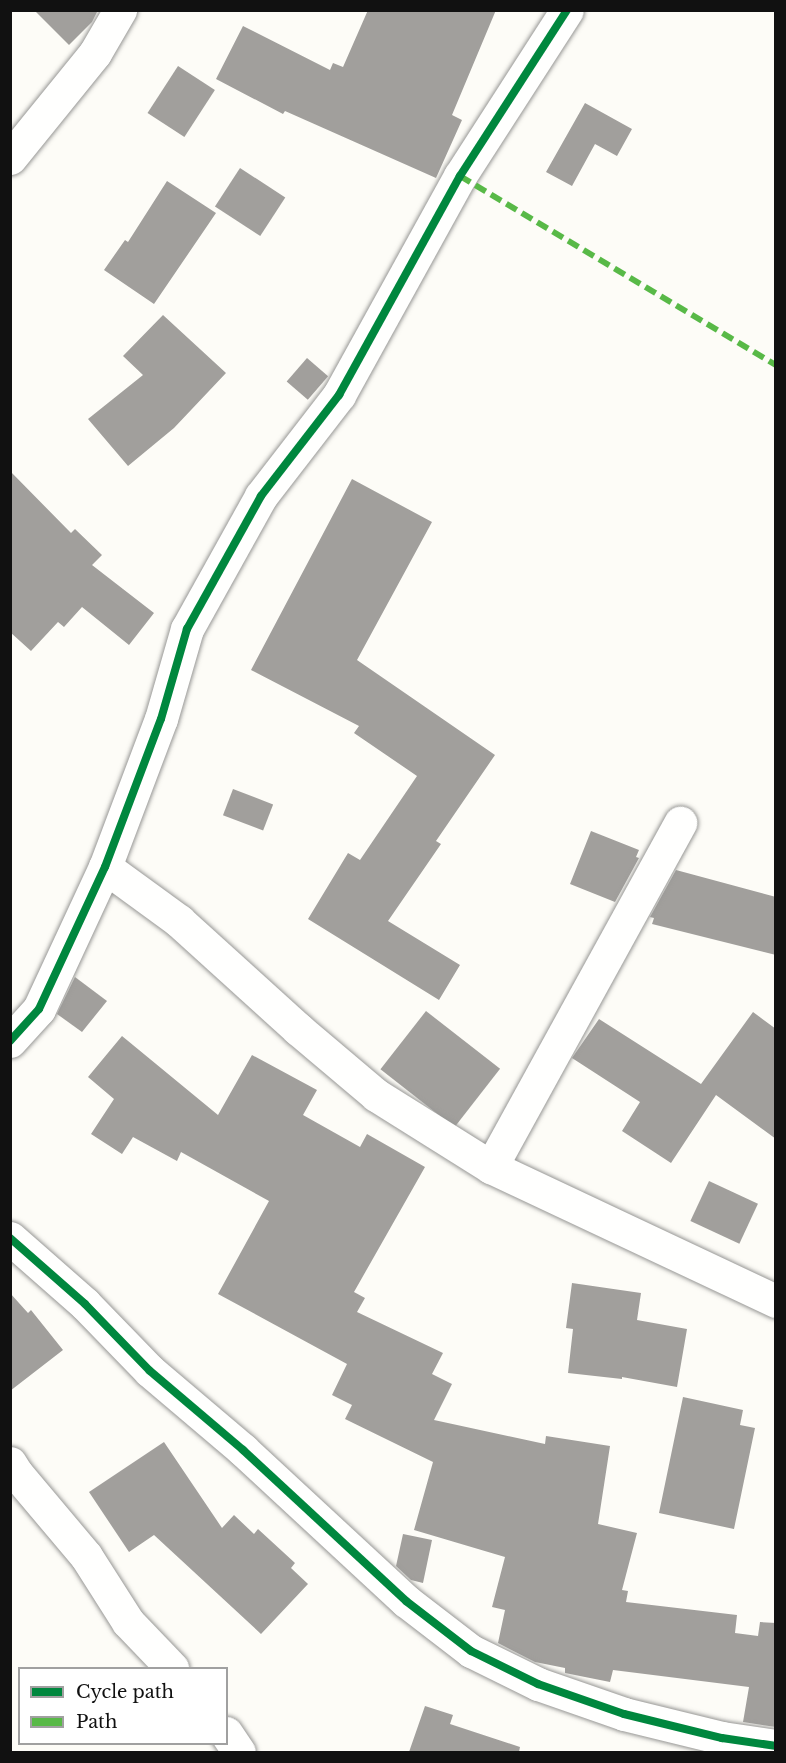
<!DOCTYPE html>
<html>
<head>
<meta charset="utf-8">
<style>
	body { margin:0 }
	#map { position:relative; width:786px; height:1763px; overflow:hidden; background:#fdfcf7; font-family:"Libre Baskerville",serif }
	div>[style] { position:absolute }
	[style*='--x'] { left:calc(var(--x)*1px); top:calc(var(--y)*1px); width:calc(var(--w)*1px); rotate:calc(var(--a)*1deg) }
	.building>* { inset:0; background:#a19f9c; transform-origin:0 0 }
	.roads { filter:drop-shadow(0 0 2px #979795) drop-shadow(0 0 2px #979795) }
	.minor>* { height:33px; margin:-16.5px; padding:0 16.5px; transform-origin:16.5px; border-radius:16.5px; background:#fffffe }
	.quiet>* { height:6px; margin-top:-3px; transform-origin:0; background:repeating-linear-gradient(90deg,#58b947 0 12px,transparent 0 18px) }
	.cycleway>* { height:8px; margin:-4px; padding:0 4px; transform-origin:4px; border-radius:4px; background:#00873e }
	span { translate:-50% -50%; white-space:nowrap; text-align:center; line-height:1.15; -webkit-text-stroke:6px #fff; paint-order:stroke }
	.frame { position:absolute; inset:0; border:12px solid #111; pointer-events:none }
	.legend { position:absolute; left:18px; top:1667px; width:210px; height:78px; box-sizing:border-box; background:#fff; border:2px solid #a0a0a0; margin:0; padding:8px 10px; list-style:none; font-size:18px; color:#111 }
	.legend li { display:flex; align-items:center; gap:12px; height:30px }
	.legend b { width:30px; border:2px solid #a0a0a0 }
</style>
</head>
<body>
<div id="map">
	<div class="building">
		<i style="clip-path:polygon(34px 10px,98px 10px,92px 22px,69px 45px)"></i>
		<i style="clip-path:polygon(368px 10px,496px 10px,452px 115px,462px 120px,436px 178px,285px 111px,283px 114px,216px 79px,243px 26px,330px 70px,333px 63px,343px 67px)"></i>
		<i style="left:178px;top:66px;width:44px;height:56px;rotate:33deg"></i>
		<i style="clip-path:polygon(585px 103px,632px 129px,617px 156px,595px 144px,572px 186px,546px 172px)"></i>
		<i style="left:240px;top:168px;width:54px;height:46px;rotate:33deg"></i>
		<i style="clip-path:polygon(167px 181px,216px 213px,154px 304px,104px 270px,125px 240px,128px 242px)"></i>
		<i style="clip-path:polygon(163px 315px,226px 373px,174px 428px,128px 466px,88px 419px,143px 375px,123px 356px)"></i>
		<i style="left:307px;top:358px;width:28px;height:31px;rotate:41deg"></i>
		<i style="clip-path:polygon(10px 471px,71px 533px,75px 529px,102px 555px,92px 565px,154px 613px,129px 645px,82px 607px,64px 627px,58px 622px,31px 651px,10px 632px)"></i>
		<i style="clip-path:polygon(352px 479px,432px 522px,357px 660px,495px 755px,436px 841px,441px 844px,388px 921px,460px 965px,439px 1000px,308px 919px,348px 853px,360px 860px,417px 776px,354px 733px,359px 726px,251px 670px)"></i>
		<i style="left:233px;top:789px;width:43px;height:28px;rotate:21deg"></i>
		<i style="clip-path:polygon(591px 831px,639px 850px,636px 857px,639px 858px,615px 902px,570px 884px)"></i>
		<i style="clip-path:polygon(676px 870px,776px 897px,776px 955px,652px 924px,654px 918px,650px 917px)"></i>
		<i style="clip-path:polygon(75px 977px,107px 1001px,82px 1032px,57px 1014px)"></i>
		<i style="left:426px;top:1011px;width:94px;height:74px;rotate:38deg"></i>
		<i style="clip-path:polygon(753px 1012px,776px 1029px,776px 1139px,716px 1095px,671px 1163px,622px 1131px,640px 1102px,572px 1058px,599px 1019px,701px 1084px)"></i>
		<i style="clip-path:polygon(122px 1036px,218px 1115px,252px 1055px,317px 1090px,303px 1115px,360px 1147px,367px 1134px,425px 1167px,354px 1292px,365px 1298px,357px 1312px,443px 1353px,432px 1374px,452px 1384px,434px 1420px,545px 1444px,546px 1436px,610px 1446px,598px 1524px,637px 1533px,622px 1590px,628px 1591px,626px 1602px,737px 1615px,735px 1633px,758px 1636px,760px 1622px,776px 1623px,776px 1727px,743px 1722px,749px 1687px,613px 1670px,610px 1682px,565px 1673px,565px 1668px,535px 1662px,498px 1643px,505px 1610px,492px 1607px,505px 1557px,414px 1530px,433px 1462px,345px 1419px,352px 1405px,332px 1395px,347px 1364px,218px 1294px,269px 1201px,181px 1152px,177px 1161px,133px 1137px,122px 1154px,91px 1134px,114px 1099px,88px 1077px)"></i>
		<i style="left:709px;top:1181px;width:54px;height:44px;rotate:25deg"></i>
		<i style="clip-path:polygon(572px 1283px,641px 1293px,637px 1320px,687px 1329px,677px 1387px,622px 1377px,622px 1379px,568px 1373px,573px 1329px,566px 1328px)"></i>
		<i style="clip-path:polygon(10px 1293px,28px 1313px,31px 1310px,63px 1350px,10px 1391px)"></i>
		<i style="clip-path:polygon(683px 1397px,743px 1410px,740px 1425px,755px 1428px,734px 1529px,659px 1513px)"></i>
		<i style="clip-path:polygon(164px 1442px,222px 1528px,234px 1515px,254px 1534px,258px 1529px,295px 1563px,291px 1568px,308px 1584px,261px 1634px,154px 1535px,129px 1552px,89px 1492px)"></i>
		<i style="clip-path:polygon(403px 1534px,432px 1540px,423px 1583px,411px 1580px,396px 1566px)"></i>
		<i style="clip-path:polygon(425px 1706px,453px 1715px,450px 1724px,520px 1747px,519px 1752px,409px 1752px)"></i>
	</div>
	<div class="roads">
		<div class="minor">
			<i style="--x:10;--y:158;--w:135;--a:-51"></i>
			<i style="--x:95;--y:53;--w:50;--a:-59.8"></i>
			<i style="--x:105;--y:867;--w:92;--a:36.1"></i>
			<i style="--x:179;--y:921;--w:161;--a:42.2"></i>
			<i style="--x:298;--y:1029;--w:102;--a:40.2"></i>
			<i style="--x:376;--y:1095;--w:136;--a:32.1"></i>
			<i style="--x:491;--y:1167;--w:315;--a:25.2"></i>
			<i style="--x:10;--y:1041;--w:43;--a:-47.8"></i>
			<i style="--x:39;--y:1009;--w:157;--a:-65.1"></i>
			<i style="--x:105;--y:867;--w:158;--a:-69.3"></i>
			<i style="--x:161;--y:719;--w:94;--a:-73.9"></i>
			<i style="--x:187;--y:629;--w:152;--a:-60.9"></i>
			<i style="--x:261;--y:496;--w:128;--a:-52.3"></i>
			<i style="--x:339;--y:395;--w:250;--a:-61.1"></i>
			<i style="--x:460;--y:176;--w:197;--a:-57.2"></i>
			<i style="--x:491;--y:1167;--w:393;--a:-61.2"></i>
			<i style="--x:10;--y:1238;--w:100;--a:41.3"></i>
			<i style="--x:85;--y:1304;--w:93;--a:45.9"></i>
			<i style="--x:150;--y:1371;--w:122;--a:40.3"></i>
			<i style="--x:243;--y:1450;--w:222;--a:42.8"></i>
			<i style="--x:406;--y:1601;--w:82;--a:37.6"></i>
			<i style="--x:471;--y:1651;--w:75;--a:26.2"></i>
			<i style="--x:538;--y:1684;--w:91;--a:19.2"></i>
			<i style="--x:624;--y:1714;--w:101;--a:13.8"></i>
			<i style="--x:722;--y:1738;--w:55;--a:8.4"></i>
			<i style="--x:10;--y:1463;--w:13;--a:58"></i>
			<i style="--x:17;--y:1474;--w:107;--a:49.9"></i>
			<i style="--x:86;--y:1556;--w:78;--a:57.5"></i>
			<i style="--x:128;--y:1622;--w:64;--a:46.3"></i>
			<i style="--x:226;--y:1733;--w:23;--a:56"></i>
		</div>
	</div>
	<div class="quiet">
		<i style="--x:460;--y:176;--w:368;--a:30.9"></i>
	</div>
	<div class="cycleway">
		<i style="--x:10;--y:1041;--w:43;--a:-47.8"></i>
		<i style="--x:39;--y:1009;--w:157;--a:-65.1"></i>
		<i style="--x:105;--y:867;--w:158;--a:-69.3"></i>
		<i style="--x:161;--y:719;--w:94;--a:-73.9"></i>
		<i style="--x:187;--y:629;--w:152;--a:-60.9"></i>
		<i style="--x:261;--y:496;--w:128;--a:-52.3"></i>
		<i style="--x:339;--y:395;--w:250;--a:-61.1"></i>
		<i style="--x:460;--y:176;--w:197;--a:-57.2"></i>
		<i style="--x:10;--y:1238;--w:100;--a:41.3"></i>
		<i style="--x:85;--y:1304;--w:93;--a:45.9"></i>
		<i style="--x:150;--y:1371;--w:122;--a:40.3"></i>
		<i style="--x:243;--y:1450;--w:222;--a:42.8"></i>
		<i style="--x:406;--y:1601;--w:82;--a:37.6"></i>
		<i style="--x:471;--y:1651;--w:75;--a:26.2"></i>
		<i style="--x:538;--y:1684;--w:91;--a:19.2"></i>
		<i style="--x:624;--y:1714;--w:101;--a:13.8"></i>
		<i style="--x:722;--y:1738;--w:55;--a:8.4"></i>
	</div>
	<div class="frame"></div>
	<ul class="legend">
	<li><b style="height:8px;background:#00873e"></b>Cycle path</li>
	<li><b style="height:8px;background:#58b947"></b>Path</li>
	</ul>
</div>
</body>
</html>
